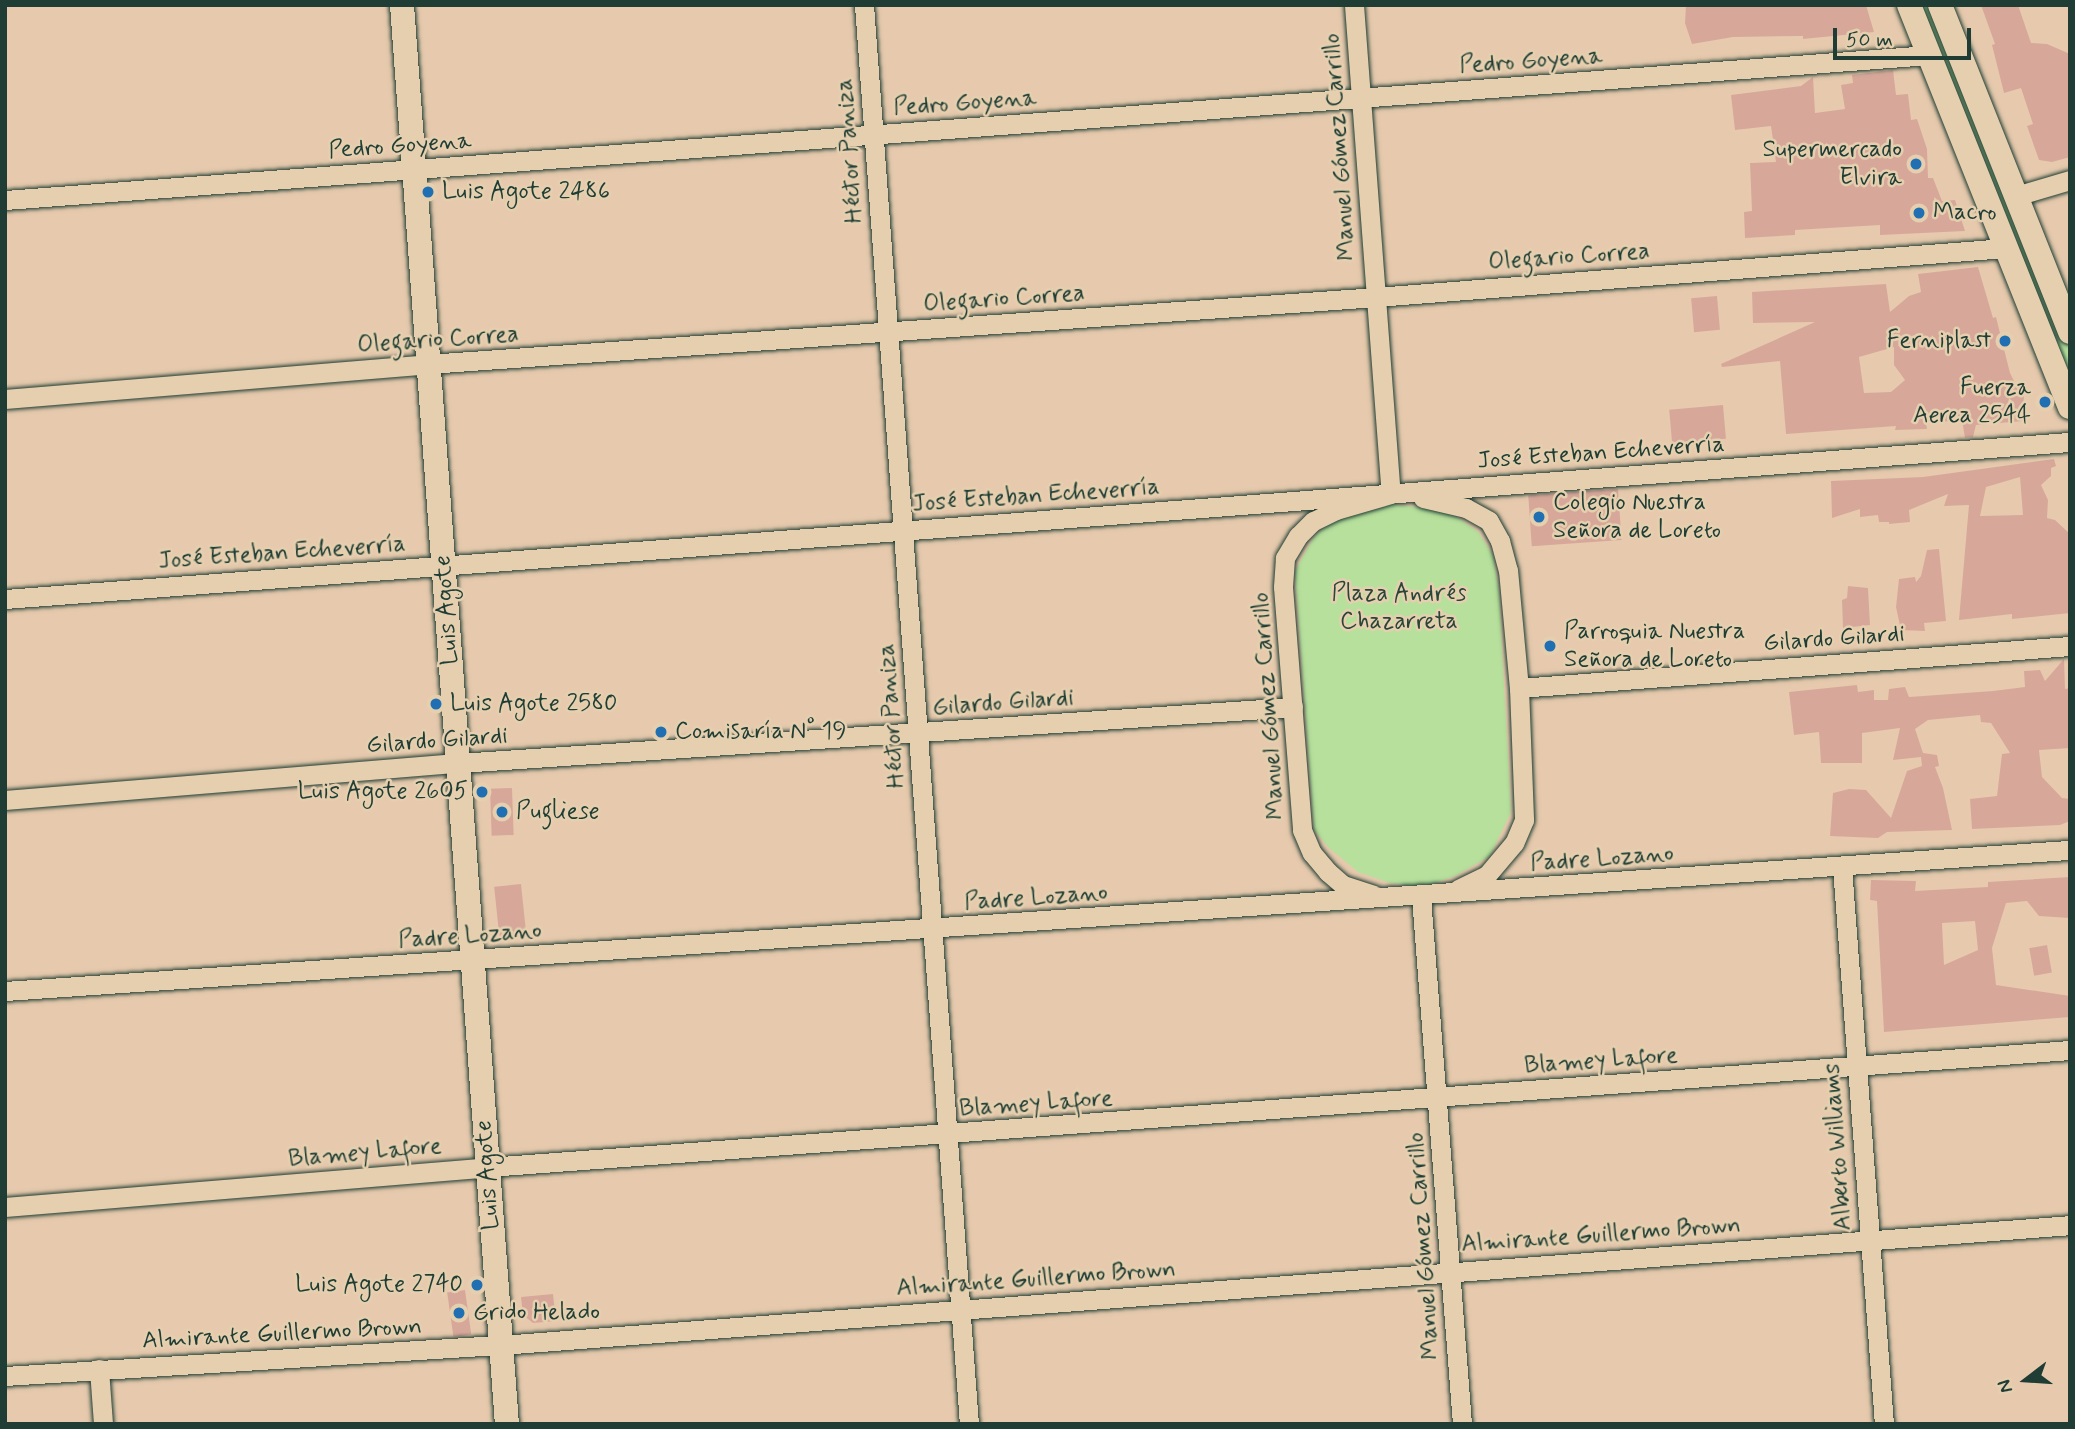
<!DOCTYPE html>
<html>
<head>
<meta charset="utf-8">
<style>
	body { margin:0 }
	#map { position:relative; width:2075px; height:1429px; overflow:hidden; background:#e7caad; font-family:Mynerve,sans-serif }
	div>[style] { position:absolute }
	[style*='--x'] { left:calc(var(--x)*1px); top:calc(var(--y)*1px); width:calc(var(--w)*1px); rotate:calc(var(--a)*1deg) }
	.green>* { inset:0; background:#b7e09c }
	.building>* { inset:0; background:#d7a89a; transform-origin:0 0 }
	.roads { filter:drop-shadow(0 0 2px #1f3d34) drop-shadow(0 0 2px #1f3d34) }
	.minor>* { height:19px; margin:-9.5px; padding:0 9.5px; transform-origin:9.5px; border-radius:9.5px; background:#e5cfae }
	.major>* { height:24px; margin:-12px; padding:0 12px; transform-origin:12px; border-radius:12px; background:#e5cfae }
	.dots>* { width:19px; height:19px; translate:-50% -50%; box-sizing:border-box; border:4px solid #e5cfae; border-radius:50% }
	span { translate:-50% -50%; white-space:nowrap; text-align:center; line-height:1.15; -webkit-text-stroke:5px #e5cfae; paint-order:stroke }
	.street-label { font-size:24px; color:#1f3d34 }
	.poi-label { font-size:24px; color:#1f3d34 }
	.right { translate:-100% -50%; text-align:right }
	.left { translate:0 -50%; text-align:left }
	.park-label { font-size:24px; color:#274539 }
	.frame { position:absolute; inset:0; border:7px solid #1f3d34; pointer-events:none }
	.north { position:absolute; left:1991px; top:1345px; width:70px; height:70px; -webkit-text-stroke:5px #e5cfae; paint-order:stroke; rotate:253deg; font-size:19px; font-weight:700; line-height:28px; text-align:center; color:#1f3d34 }
	.north::after { content:''; display:block; margin:auto; width:24px; height:32px; background:#1f3d34; clip-path:polygon(50% 0,100% 100%,50% 72%,0 100%) }
	.scale { position:absolute; left:1833px; top:28px; width:138px; height:32px; box-sizing:border-box; border:4px solid #1f3d34; border-top:0; padding-left:9px; font-size:21px; line-height:24px; white-space:nowrap; color:#1f3d34; -webkit-text-stroke:5px #e5cfae; paint-order:stroke }
</style>
</head>
<body>
<div id="map">
	<div class="green">
		<i style="clip-path:polygon(1921px 5px,1938px 5px,2070px 331px,2070px 407px)"></i>
		<i style="clip-path:polygon(1391px 504px,1430px 509px,1457px 517px,1478px 532px,1493px 555px,1499px 593px,1511px 812px,1490px 856px,1455px 876px,1423px 887px,1390px 883px,1358px 872px,1329px 848px,1314px 830px,1295px 571px,1314px 537px,1332px 520px,1362px 508px)"></i>
	</div>
	<div class="building">
		<i style="clip-path:polygon(1686px 5px,1866px 5px,1874px 32px,1803px 39px,1803px 36px,1733px 37px,1692px 44px,1685px 23px)"></i>
		<i style="clip-path:polygon(1981px 5px,2018px 5px,2031px 43px,2047px 44px,2070px 54px,2070px 157px,2052px 162px,2039px 160px,2027px 126px,2033px 124px,2021px 88px,2004px 93px,1992px 45px,1995px 44px)"></i>
		<i style="clip-path:polygon(1893px 70px,1896px 95px,1908px 94px,1911px 120px,1917px 119px,1927px 149px,1928px 178px,1933px 178px,1942px 201px,1955px 200px,1965px 231px,1880px 235px,1880px 225px,1795px 230px,1795px 235px,1745px 238px,1744px 212px,1752px 211px,1750px 163px,1776px 162px,1771px 126px,1735px 130px,1731px 95px,1801px 86px,1813px 77px,1815px 113px,1845px 109px,1841px 85px,1853px 83px,1852px 75px)"></i>
		<i style="clip-path:polygon(evenodd,1978px 267px,1993px 318px,1996px 317px,2010px 373px,2018px 389px,2024px 393px,2023px 421px,1976px 425px,1973px 437px,1965px 438px,1962px 420px,1926px 423px,1927px 429px,1895px 430px,1896px 426px,1786px 434px,1780px 361px,1722px 367px,1721px 364px,1815px 322px,1753px 323px,1752px 292px,1886px 284px,1890px 312px,1909px 296px,1921px 292px,1918px 274px,1978px 267px,1894px 347px,1894px 365px,1905px 380px,1891px 392px,1864px 393px,1859px 357px,1894px 347px)"></i>
		<i style="left:1717px;top:296px;width:34px;height:26px;rotate:85deg"></i>
		<i style="left:1723px;top:405px;width:34px;height:54px;rotate:85deg"></i>
		<i style="clip-path:polygon(evenodd,2054px 459px,2056px 466px,2051px 468px,2051px 476px,2041px 485px,2048px 500px,2047px 518px,2055px 520px,2070px 534px,2070px 613px,2012px 619px,2012px 614px,1959px 620px,1969px 505px,1944px 506px,1948px 494px,1909px 510px,1910px 522px,1889px 524px,1889px 522px,1879px 522px,1878px 515px,1860px 517px,1860px 509px,1832px 518px,1831px 481px,1923px 477px,2054px 459px,2020px 477px,2023px 515px,1980px 516px,1986px 487px,2020px 477px)"></i>
		<i style="left:1618px;top:489px;width:51px;height:90px;rotate:86deg"></i>
		<i style="clip-path:polygon(1939px 549px,1946px 621px,1924px 623px,1925px 631px,1901px 630px,1896px 607px,1899px 579px,1915px 577px,1916px 582px,1921px 576px,1927px 550px)"></i>
		<i style="clip-path:polygon(1848px 586px,1868px 588px,1870px 625px,1843px 628px,1842px 600px,1847px 598px)"></i>
		<i style="clip-path:polygon(2064px 659px,2065px 689px,2070px 688px,2070px 748px,2039px 750px,2042px 777px,2062px 798px,2070px 799px,2070px 821px,2060px 825px,1972px 829px,1970px 799px,1997px 796px,2002px 754px,2010px 753px,1991px 723px,1981px 722px,1980px 715px,1928px 720px,1915px 729px,1923px 753px,1937px 755px,1939px 766px,1935px 767px,1943px 788px,1952px 830px,1887px 832px,1878px 838px,1830px 836px,1833px 793px,1849px 789px,1866px 790px,1891px 818px,1907px 771px,1922px 766px,1921px 757px,1893px 760px,1900px 728px,1862px 733px,1862px 763px,1821px 763px,1819px 732px,1794px 735px,1789px 692px,1857px 685px,1858px 692px,1874px 690px,1874px 700px,1888px 700px,1889px 689px,1905px 687px,1909px 697px,1993px 691px,2025px 687px,2024px 671px,2040px 670px,2045px 681px)"></i>
		<i style="left:512px;top:788px;width:47px;height:22px;rotate:88deg"></i>
		<i style="clip-path:polygon(evenodd,2070px 877px,2070px 918px,2039px 916px,2027px 901px,2006px 903px,1992px 948px,1996px 985px,2070px 996px,2070px 1017px,1884px 1032px,1877px 901px,1870px 900px,1871px 880px,1916px 881px,1915px 891px,1988px 887px,1988px 882px,2070px 877px,1975px 921px,1978px 950px,1944px 965px,1942px 923px,1975px 921px)"></i>
		<i style="left:521px;top:884px;width:51px;height:27px;rotate:84deg"></i>
		<i style="left:2047px;top:945px;width:28px;height:18px;rotate:80deg"></i>
		<i style="left:465px;top:1290px;width:45px;height:18px;rotate:82deg"></i>
		<i style="clip-path:polygon(553px 1294px,556px 1321px,533px 1323px,523px 1315px,521px 1297px)"></i>
	</div>
	<div class="roads">
		<div class="minor">
			<i style="--x:864;--y:5;--w:1423;--a:85.77"></i>
			<i style="--x:1354;--y:5;--w:490;--a:85.7"></i>
			<i style="--x:1391;--y:494;--w:57;--a:163.8"></i>
			<i style="--x:1336;--y:510;--w:25;--a:154"></i>
			<i style="--x:1313;--y:521;--w:21;--a:135"></i>
			<i style="--x:1298;--y:536;--w:26;--a:121"></i>
			<i style="--x:1285;--y:558;--w:29;--a:94"></i>
			<i style="--x:1283;--y:587;--w:244;--a:85.5"></i>
			<i style="--x:1302;--y:830;--w:25;--a:67"></i>
			<i style="--x:1312;--y:853;--w:25;--a:50"></i>
			<i style="--x:1328;--y:872;--w:20;--a:41"></i>
			<i style="--x:1343;--y:885;--w:32;--a:18"></i>
			<i style="--x:2016;--y:196;--w:56;--a:-16.5"></i>
			<i style="--x:5;--y:200;--w:1929;--a:-4.31"></i>
			<i style="--x:5;--y:399;--w:424;--a:-4.7"></i>
			<i style="--x:428;--y:364;--w:950;--a:-4.04"></i>
			<i style="--x:1376;--y:297;--w:632;--a:-4.45"></i>
			<i style="--x:1423;--y:498;--w:44;--a:13.1"></i>
			<i style="--x:1466;--y:508;--w:26;--a:29"></i>
			<i style="--x:1489;--y:521;--w:23;--a:61"></i>
			<i style="--x:1500;--y:541;--w:30;--a:75"></i>
			<i style="--x:1508;--y:570;--w:119;--a:84.7"></i>
			<i style="--x:1519;--y:688;--w:132;--a:87.8"></i>
			<i style="--x:1524;--y:820;--w:25;--a:113"></i>
			<i style="--x:1514;--y:843;--w:42;--a:130.2"></i>
			<i style="--x:1487;--y:875;--w:32;--a:154"></i>
			<i style="--x:5;--y:599;--w:2071;--a:-4.35"></i>
			<i style="--x:1519;--y:688;--w:553;--a:-4.36"></i>
			<i style="--x:5;--y:800;--w:456;--a:-4.7"></i>
			<i style="--x:459;--y:763;--w:836;--a:-3.84"></i>
			<i style="--x:1842;--y:867;--w:559;--a:85.69"></i>
			<i style="--x:1421;--y:897;--w:529;--a:85.55"></i>
			<i style="--x:5;--y:991;--w:2070;--a:-3.91"></i>
			<i style="--x:5;--y:1207;--w:485;--a:-4.7"></i>
			<i style="--x:488;--y:1167;--w:1586;--a:-4.23"></i>
			<i style="--x:99;--y:1369;--w:55;--a:85.8"></i>
			<i style="--x:5;--y:1376;--w:497;--a:-3.6"></i>
			<i style="--x:501;--y:1345;--w:1574;--a:-4.37"></i>
		</div>
		<div class="major">
			<i style="--x:402;--y:5;--w:1423;--a:85.77"></i>
			<i style="--x:1909;--y:5;--w:433;--a:68.2"></i>
			<i style="--x:1940;--y:5;--w:352;--a:68.3"></i>
		</div>
	</div>
	<div class="dots">
		<i style="left:1916px;top:164px;background:#1f6fb2"></i>
		<i style="left:428px;top:192px;background:#1f6fb2"></i>
		<i style="left:1919px;top:213px;background:#1f6fb2"></i>
		<i style="left:2005px;top:341px;background:#1f6fb2"></i>
		<i style="left:2045px;top:402px;background:#1f6fb2"></i>
		<i style="left:1539px;top:517px;background:#1f6fb2"></i>
		<i style="left:1550px;top:646px;background:#1f6fb2"></i>
		<i style="left:436px;top:704px;background:#1f6fb2"></i>
		<i style="left:661px;top:732px;background:#1f6fb2"></i>
		<i style="left:482px;top:792px;background:#1f6fb2"></i>
		<i style="left:502px;top:812px;background:#1f6fb2"></i>
		<i style="left:477px;top:1285px;background:#1f6fb2"></i>
		<i style="left:459px;top:1313px;background:#1f6fb2"></i>
	</div>
	<div class="street-label">
		<span style="left:1531px;top:61px;rotate:-4deg">Pedro Goyena</span>
		<span style="left:965px;top:103px;rotate:-4deg">Pedro Goyena</span>
		<span style="left:400px;top:146px;rotate:-4deg">Pedro Goyena</span>
		<span style="left:1340px;top:147px;rotate:-94deg">Manuel Gómez Carrillo</span>
		<span style="left:850px;top:151px;rotate:-94deg">Héctor Paniza</span>
		<span style="left:1569px;top:257px;rotate:-4deg">Olegario Correa</span>
		<span style="left:1004px;top:299px;rotate:-4deg">Olegario Correa</span>
		<span style="left:438px;top:340px;rotate:-4deg">Olegario Correa</span>
		<span style="left:1601px;top:453px;rotate:-4deg">José Esteban Echeverría</span>
		<span style="left:1036px;top:496px;rotate:-4deg">José Esteban Echeverría</span>
		<span style="left:282px;top:553px;rotate:-4deg">José Esteban Echeverría</span>
		<span style="left:447px;top:610px;rotate:-94deg">Luis Agote</span>
		<span style="left:1834px;top:639px;rotate:-4deg">Gilardo Gilardi</span>
		<span style="left:1003px;top:703px;rotate:-4deg">Gilardo Gilardi</span>
		<span style="left:1269px;top:706px;rotate:-94deg">Manuel Gómez Carrillo</span>
		<span style="left:892px;top:716px;rotate:-94deg">Héctor Paniza</span>
		<span style="left:437px;top:741px;rotate:-4deg">Gilardo Gilardi</span>
		<span style="left:1602px;top:859px;rotate:-4deg">Padre Lozano</span>
		<span style="left:1036px;top:898px;rotate:-4deg">Padre Lozano</span>
		<span style="left:470px;top:936px;rotate:-4deg">Padre Lozano</span>
		<span style="left:1601px;top:1061px;rotate:-4deg">Blamey Lafore</span>
		<span style="left:1036px;top:1104px;rotate:-4deg">Blamey Lafore</span>
		<span style="left:1838px;top:1147px;rotate:-94deg">Alberto Williams</span>
		<span style="left:365px;top:1153px;rotate:-5deg">Blamey Lafore</span>
		<span style="left:488px;top:1175px;rotate:-94deg">Luis Agote</span>
		<span style="left:1601px;top:1235px;rotate:-4deg">Almirante Guillermo Brown</span>
		<span style="left:1424px;top:1246px;rotate:-94deg">Manuel Gómez Carrillo</span>
		<span style="left:1036px;top:1279px;rotate:-4deg">Almirante Guillermo Brown</span>
		<span style="left:282px;top:1334px;rotate:-3deg">Almirante Guillermo Brown</span>
	</div>
	<div class="poi-label">
		<span class="right" style="left:1902px;top:164px">Supermercado<br>Elvira</span>
		<span class="left" style="left:442px;top:192px">Luis Agote 2486</span>
		<span class="left" style="left:1933px;top:213px">Macro</span>
		<span class="right" style="left:1991px;top:341px">Ferniplast</span>
		<span class="right" style="left:2031px;top:402px">Fuerza<br>Aerea 2544</span>
		<span class="left" style="left:1553px;top:517px">Colegio Nuestra<br>Señora de Loreto</span>
		<span class="left" style="left:1564px;top:646px">Parroquia Nuestra<br>Señora de Loreto</span>
		<span class="left" style="left:450px;top:704px">Luis Agote 2580</span>
		<span class="left" style="left:675px;top:732px">Comisaría N° 19</span>
		<span class="right" style="left:468px;top:792px">Luis Agote 2605</span>
		<span class="left" style="left:516px;top:812px">Pugliese</span>
		<span class="right" style="left:463px;top:1285px">Luis Agote 2740</span>
		<span class="left" style="left:473px;top:1313px">Grido Helado</span>
	</div>
	<div class="park-label">
		<span style="left:1399px;top:608px">Plaza Andrés<br>Chazarreta</span>
	</div>
	<div class="frame"></div>
	<div class="north">N</div>
	<div class="scale">50 m</div>
</div>
</body>
</html>
